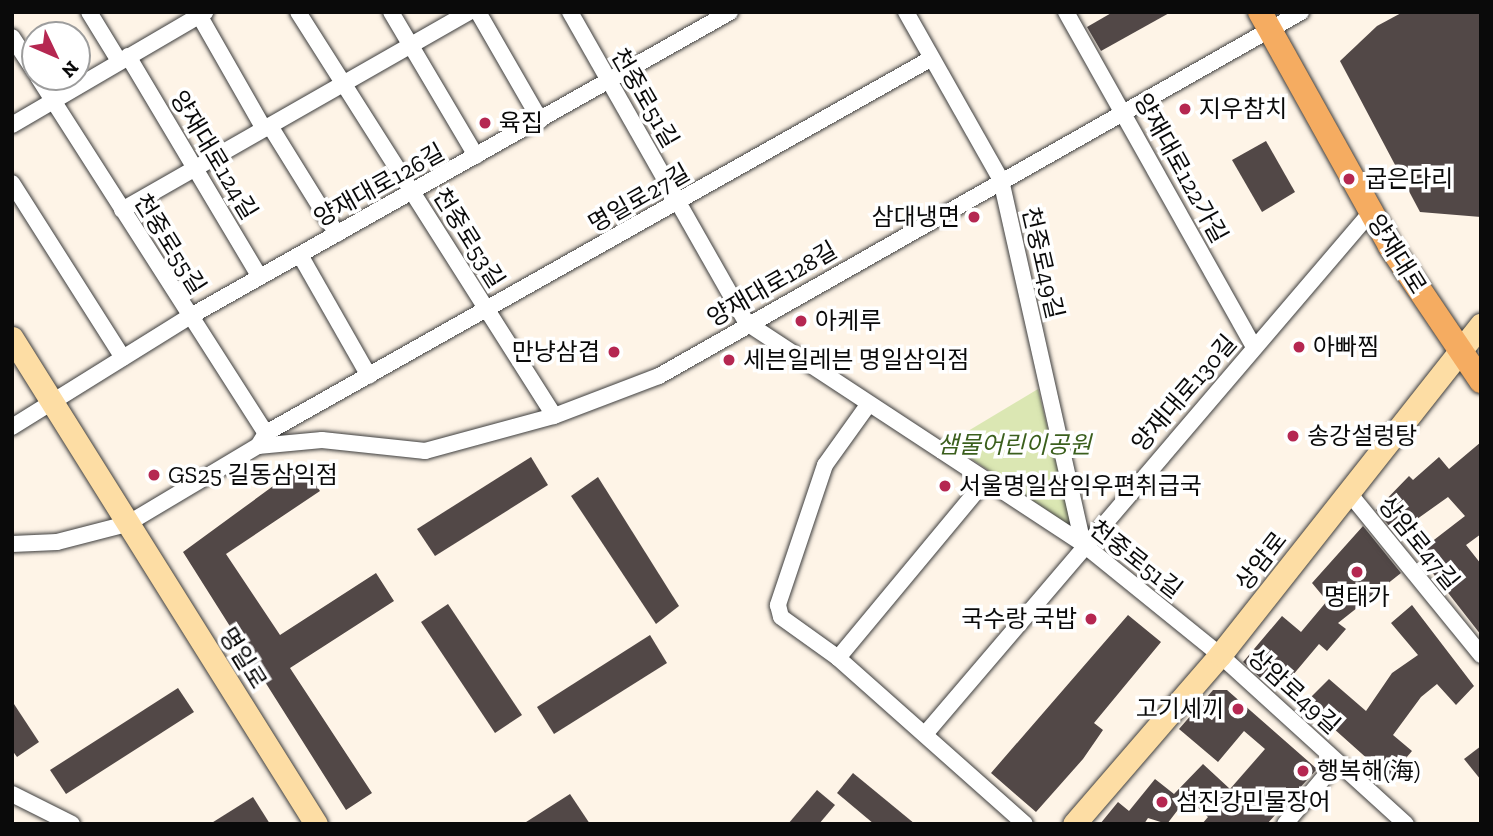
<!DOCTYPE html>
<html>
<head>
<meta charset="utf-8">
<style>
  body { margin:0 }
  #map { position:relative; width:1493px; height:836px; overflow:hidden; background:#fef4e7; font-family:"Zilla Slab","Noto Sans KR",serif }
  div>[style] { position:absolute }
  .green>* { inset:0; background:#dbe7b3 }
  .building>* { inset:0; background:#524847 }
  .roads { filter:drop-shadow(0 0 2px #3d3d3d) drop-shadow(0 0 2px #3d3d3d) }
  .street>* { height:16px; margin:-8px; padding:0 8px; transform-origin:8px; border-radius:8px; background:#fff }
  .secondary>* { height:23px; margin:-11.5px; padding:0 11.5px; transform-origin:11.5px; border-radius:11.5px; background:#fddda4 }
  .primary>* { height:24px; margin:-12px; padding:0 12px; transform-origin:12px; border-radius:12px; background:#f5ac61 }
  .dots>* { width:19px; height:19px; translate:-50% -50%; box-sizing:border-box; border:4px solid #fff; border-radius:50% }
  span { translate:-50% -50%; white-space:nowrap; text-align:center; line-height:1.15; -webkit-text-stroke:7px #fff; paint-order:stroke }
  .street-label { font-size:24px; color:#0a0a0a }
  .poi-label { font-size:24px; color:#0a0a0a }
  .left { translate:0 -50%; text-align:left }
  .right { translate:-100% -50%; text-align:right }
  .park-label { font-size:24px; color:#3b5f1d; font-style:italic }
  .frame { position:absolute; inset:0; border:14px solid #0a0a0a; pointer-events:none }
  .north { position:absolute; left:21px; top:21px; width:70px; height:70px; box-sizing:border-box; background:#fff; border:2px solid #9d9d9d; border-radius:50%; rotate:134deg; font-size:19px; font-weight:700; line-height:28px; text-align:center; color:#0a0a0a }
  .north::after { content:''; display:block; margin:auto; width:24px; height:32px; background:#b52751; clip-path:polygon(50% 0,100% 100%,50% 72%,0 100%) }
</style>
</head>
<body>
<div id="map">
  <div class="green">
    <i style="clip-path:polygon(1038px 389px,1072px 527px,948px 443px)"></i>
  </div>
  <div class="building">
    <i style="clip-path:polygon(1113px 12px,1171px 12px,1101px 51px,1087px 27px)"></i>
    <i style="clip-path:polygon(1403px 12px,1481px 12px,1481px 217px,1420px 212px,1340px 61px,1377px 26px)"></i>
    <i style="clip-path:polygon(1266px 141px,1295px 192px,1262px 212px,1232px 160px)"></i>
    <i style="clip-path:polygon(1481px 442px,1481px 534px,1466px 545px,1481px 564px,1481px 635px,1417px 553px,1465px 516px,1448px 497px,1396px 534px,1376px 510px,1409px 476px,1413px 480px,1439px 457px,1449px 469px)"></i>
    <i style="clip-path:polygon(531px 457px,548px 485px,435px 556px,417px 529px)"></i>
    <i style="clip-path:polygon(302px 465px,320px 491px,226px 554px,280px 635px,376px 573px,394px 601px,290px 668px,372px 793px,346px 810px,183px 552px)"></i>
    <i style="clip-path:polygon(598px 477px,679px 606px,656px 624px,571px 496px)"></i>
    <i style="clip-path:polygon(1363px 526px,1401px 573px,1338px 623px,1346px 629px,1327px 651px,1319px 644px,1287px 682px,1276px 673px,1267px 684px,1243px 662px,1282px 616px,1301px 632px,1327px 601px,1312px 583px)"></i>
    <i style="clip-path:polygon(448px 604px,522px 715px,495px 733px,421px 622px)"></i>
    <i style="clip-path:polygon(1412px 605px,1474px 686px,1456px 705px,1437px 684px,1421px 697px,1393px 735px,1412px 751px,1389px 778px,1305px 703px,1329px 679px,1366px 711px,1392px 673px,1418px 655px,1391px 623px)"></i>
    <i style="clip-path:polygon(1128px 615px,1161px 642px,1094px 723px,1103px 730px,1083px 759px,1036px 812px,991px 773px)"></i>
    <i style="clip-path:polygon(650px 635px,667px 663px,554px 734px,537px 707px)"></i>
    <i style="clip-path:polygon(178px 688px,194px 712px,66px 794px,50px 770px)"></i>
    <i style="clip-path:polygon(1213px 690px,1227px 690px,1317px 769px,1267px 824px,1202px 824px,1208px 817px,1187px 798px,1167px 824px,1148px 818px,1144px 824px,1100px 824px,1118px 802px,1129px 811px,1155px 779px,1174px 794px,1203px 764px,1230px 789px,1265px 749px,1244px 731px,1218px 762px,1179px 729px)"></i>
    <i style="clip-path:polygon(12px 701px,39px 742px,17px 757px,12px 750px)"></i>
    <i style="clip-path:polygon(1481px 746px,1481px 780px,1464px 759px)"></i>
    <i style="clip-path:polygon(853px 773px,915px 824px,874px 824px,837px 793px)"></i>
    <i style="clip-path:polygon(817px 790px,835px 805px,819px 824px,788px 824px)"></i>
    <i style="clip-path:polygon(570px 794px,590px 824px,523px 824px)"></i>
    <i style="clip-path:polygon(253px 797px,270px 824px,210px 824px)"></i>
  </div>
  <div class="roads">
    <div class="street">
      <i style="left:89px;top:12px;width:57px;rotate:58.5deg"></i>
      <i style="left:298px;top:12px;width:478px;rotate:57.6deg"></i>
      <i style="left:391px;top:12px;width:167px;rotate:59.4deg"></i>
      <i style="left:478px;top:12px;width:125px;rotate:60.1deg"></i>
      <i style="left:570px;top:12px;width:358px;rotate:60.4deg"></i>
      <i style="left:747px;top:323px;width:402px;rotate:33.3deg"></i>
      <i style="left:1083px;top:544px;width:176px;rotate:39deg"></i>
      <i style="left:1220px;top:655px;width:251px;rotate:42.3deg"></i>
      <i style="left:906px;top:12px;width:193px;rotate:60.5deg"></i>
      <i style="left:1001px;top:180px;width:373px;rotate:77.3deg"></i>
      <i style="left:1066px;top:12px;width:384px;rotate:60.7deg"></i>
      <i style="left:199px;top:15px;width:131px;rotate:60.3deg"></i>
      <i style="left:12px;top:37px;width:42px;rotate:56.7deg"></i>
      <i style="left:128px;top:56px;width:257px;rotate:59.2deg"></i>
      <i style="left:38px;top:77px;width:423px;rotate:57.4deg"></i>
      <i style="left:12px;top:125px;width:224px;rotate:-30.3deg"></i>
      <i style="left:270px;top:126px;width:127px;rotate:58.2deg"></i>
      <i style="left:12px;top:183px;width:207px;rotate:57.6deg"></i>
      <i style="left:122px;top:210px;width:400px;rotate:-29.7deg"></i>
      <i style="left:300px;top:255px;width:139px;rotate:60.3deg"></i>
      <i style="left:868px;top:405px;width:74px;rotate:125.6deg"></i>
      <i style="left:825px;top:465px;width:148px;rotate:108.6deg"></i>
      <i style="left:778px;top:605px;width:12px;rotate:76deg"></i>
      <i style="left:781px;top:617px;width:70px;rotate:35.7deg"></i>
      <i style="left:838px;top:658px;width:250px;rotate:41.6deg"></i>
      <i style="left:12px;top:427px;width:208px;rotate:-31.9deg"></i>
      <i style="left:189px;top:317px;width:621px;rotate:-29.41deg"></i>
      <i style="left:258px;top:446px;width:64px;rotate:-5.4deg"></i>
      <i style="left:322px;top:440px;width:104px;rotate:6.1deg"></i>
      <i style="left:425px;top:451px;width:134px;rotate:-15.2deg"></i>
      <i style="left:554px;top:416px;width:112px;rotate:-20.9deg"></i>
      <i style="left:659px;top:376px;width:738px;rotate:-29.55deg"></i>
      <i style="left:1349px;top:493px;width:209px;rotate:50.8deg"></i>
      <i style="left:12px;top:544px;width:45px;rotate:-2.5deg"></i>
      <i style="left:57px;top:542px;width:72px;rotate:-14.4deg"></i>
      <i style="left:127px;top:524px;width:152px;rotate:-30.8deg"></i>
      <i style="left:258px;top:446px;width:15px;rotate:-58deg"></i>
      <i style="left:266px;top:433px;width:764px;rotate:-29.38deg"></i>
      <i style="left:838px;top:658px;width:230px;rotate:-50.3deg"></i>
      <i style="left:926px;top:733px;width:685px;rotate:-49.5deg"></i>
      <i style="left:12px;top:794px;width:67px;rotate:26.6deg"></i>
      <i style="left:1285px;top:824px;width:81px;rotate:-50deg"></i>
    </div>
    <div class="secondary">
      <i style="left:12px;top:338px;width:573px;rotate:57.97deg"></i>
      <i style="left:1074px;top:824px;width:223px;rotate:-49.2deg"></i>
      <i style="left:1220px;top:655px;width:421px;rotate:-51.7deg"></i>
    </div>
    <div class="primary">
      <i style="left:1260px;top:12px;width:268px;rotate:60.9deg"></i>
      <i style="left:1390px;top:246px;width:163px;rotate:56deg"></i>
    </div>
  </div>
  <div class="dots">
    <i style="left:1185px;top:109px;background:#b52751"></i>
    <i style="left:485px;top:123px;background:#b52751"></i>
    <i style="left:1349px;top:179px;background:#b52751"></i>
    <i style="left:974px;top:217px;background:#b52751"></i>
    <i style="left:801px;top:321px;background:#b52751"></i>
    <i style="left:1299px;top:347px;background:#b52751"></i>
    <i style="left:614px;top:352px;background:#b52751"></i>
    <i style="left:729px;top:360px;background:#b52751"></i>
    <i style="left:1293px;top:436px;background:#b52751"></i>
    <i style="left:154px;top:475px;background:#b52751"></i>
    <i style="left:945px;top:486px;background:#b52751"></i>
    <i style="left:1357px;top:572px;background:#b52751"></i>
    <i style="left:1091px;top:619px;background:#b52751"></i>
    <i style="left:1238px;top:709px;background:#b52751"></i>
    <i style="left:1303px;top:771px;background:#b52751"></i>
    <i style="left:1162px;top:802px;background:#b52751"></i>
  </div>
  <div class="street-label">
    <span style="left:645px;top:98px;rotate:60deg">천중로51길</span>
    <span style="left:214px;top:155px;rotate:59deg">양재대로124길</span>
    <span style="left:1181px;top:168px;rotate:61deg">양재대로122가길</span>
    <span style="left:379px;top:185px;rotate:-29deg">양재대로126길</span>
    <span style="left:639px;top:198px;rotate:-30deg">명일로27길</span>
    <span style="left:469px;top:238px;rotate:58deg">천중로53길</span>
    <span style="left:170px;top:244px;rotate:58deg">천중로55길</span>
    <span style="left:1397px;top:254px;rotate:58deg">양재대로</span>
    <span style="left:1043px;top:263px;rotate:77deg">천중로49길</span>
    <span style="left:772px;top:284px;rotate:-30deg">양재대로128길</span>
    <span style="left:1184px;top:393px;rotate:-49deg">양재대로130길</span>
    <span style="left:1419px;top:543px;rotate:51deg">상암로47길</span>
    <span style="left:1136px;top:559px;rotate:38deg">천중로51길</span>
    <span style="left:1261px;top:561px;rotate:-52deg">상암로</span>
    <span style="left:243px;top:658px;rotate:58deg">명일로</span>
    <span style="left:1294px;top:691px;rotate:42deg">상암로49길</span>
  </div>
  <div class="poi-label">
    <span class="left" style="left:1199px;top:109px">지우참치</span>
    <span class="left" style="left:499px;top:123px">육집</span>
    <span class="left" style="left:1365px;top:179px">굽은다리</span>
    <span class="right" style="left:960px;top:217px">삼대냉면</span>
    <span class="left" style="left:815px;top:321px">아케루</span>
    <span class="left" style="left:1313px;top:347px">아빠찜</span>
    <span class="right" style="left:600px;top:352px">만냥삼겹</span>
    <span class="left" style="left:743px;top:360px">세븐일레븐 명일삼익점</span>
    <span class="left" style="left:1307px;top:436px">송강설렁탕</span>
    <span class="left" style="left:168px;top:475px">GS25 길동삼익점</span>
    <span class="left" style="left:959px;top:486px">서울명일삼익우편취급국</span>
    <span style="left:1357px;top:597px">명태가</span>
    <span class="right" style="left:1077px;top:619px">국수랑 국밥</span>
    <span class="right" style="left:1224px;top:709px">고기세끼</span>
    <span class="left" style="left:1317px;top:771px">행복해(海)</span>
    <span class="left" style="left:1176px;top:802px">섬진강민물장어</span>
  </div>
  <div class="park-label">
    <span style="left:1014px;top:445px">샘물어린이공원</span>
  </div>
  <div class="frame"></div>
  <div class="north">N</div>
</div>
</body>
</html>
